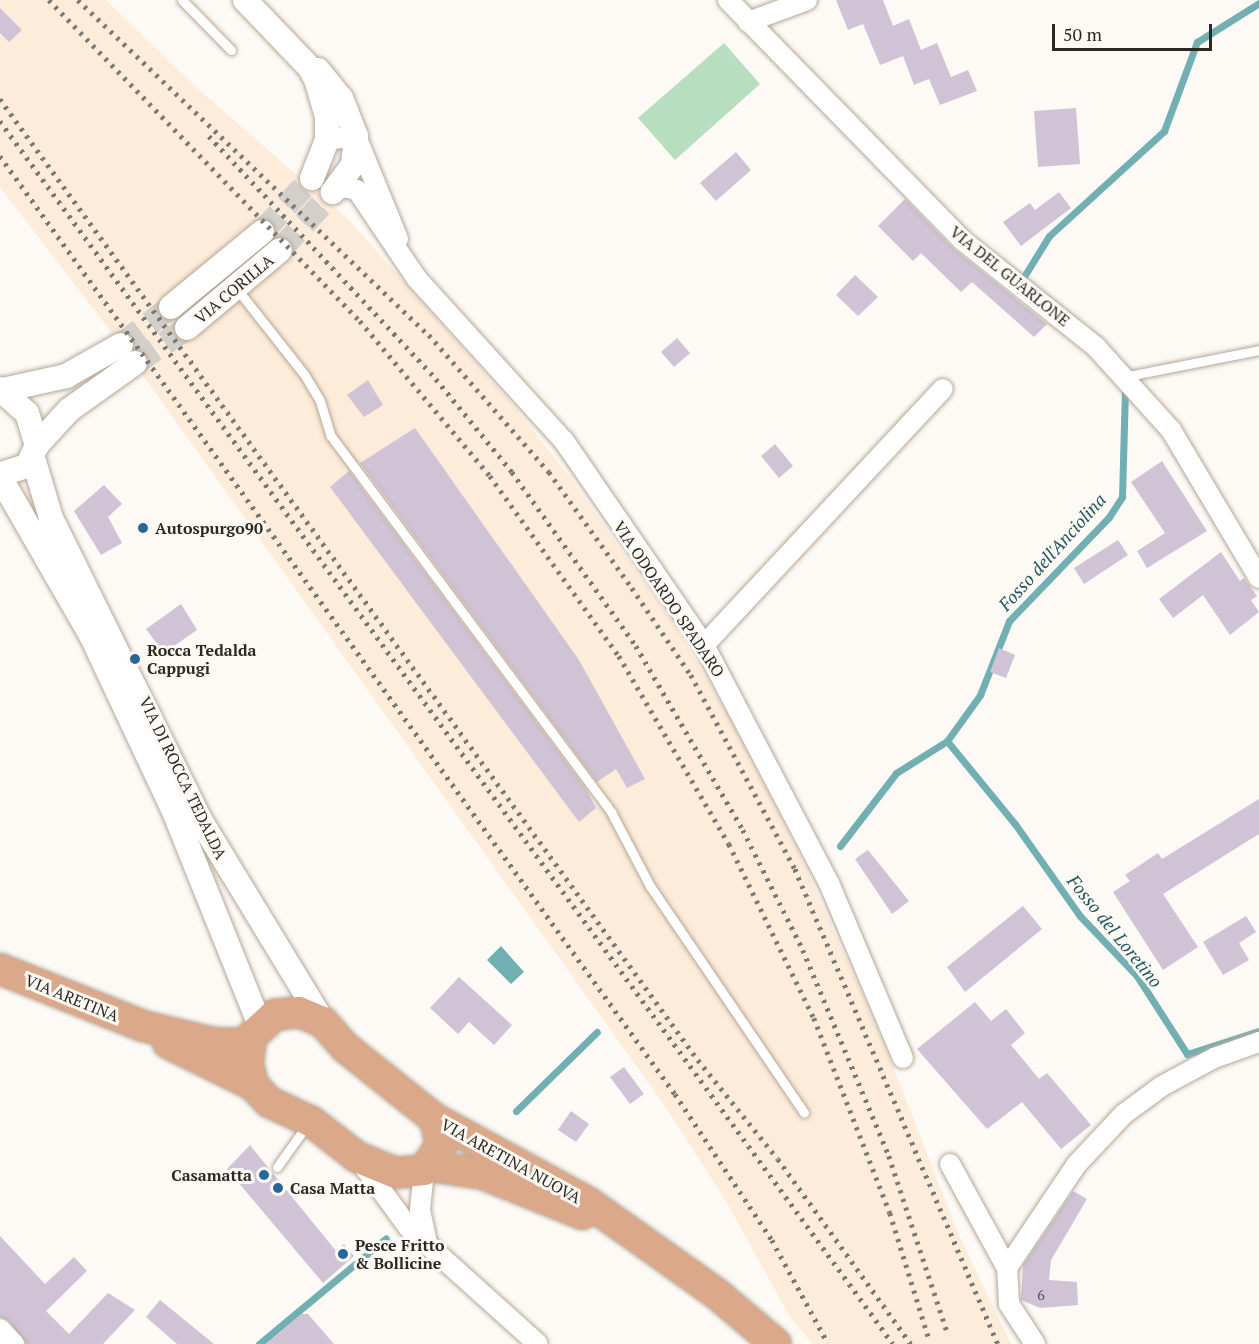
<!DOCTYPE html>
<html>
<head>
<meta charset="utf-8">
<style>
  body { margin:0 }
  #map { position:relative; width:1259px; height:1344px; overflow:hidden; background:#fdfaf6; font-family:"PT Serif",serif }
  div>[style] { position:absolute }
  .built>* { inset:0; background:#fdecda }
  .green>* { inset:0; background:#b7debe }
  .water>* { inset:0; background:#71afb3 }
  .stream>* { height:7px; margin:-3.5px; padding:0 3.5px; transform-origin:3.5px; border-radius:3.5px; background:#71afb3 }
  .building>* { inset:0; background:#d0c3d5 }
  .tertiary-tunnel>* { height:24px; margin-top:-12px; transform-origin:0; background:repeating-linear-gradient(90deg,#d3d0cb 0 24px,transparent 0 36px) }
  .roads { filter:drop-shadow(0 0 2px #b6a797) drop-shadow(0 0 2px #b6a797) }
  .service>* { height:9px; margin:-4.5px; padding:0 4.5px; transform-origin:4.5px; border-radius:4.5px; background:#fff }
  .minor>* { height:20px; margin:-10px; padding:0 10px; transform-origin:10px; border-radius:10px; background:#fff }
  .tertiary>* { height:24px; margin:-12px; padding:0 12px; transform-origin:12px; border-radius:12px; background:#fff }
  .primary>* { height:30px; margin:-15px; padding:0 15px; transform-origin:15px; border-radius:15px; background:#dba889 }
  .rail>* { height:4.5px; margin-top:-2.25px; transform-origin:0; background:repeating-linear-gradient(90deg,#7b7771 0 3px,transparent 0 9px) }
  .dots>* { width:16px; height:16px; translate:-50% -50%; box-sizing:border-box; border:3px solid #fdfaf6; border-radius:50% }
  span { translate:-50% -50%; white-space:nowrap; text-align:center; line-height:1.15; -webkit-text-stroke:6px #fdfaf6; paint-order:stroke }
  .number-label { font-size:14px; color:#564f4e }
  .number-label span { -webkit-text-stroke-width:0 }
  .street-label { font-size:16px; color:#2d2821 }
  .poi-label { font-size:16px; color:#2d2821; font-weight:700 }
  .left { translate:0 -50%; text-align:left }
  .right { translate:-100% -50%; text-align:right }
  .water-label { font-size:18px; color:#23585b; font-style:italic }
  .scale { position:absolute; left:1052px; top:24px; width:160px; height:27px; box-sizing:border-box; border:3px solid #2d2821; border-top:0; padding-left:8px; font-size:18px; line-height:21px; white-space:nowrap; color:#2d2821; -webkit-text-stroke:4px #fdfaf6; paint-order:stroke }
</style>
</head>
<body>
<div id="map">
  <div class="built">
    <i style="clip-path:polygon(0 0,106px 0,198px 89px,350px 221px,508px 399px,569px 476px,676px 627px,731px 720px,798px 851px,883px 1041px,958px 1233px,1011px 1344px,813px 1344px,790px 1317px,727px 1203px,665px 1106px,121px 345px,0 187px)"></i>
  </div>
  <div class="green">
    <i style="clip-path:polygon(724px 43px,760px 84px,675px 160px,638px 118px)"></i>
  </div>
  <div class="water">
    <i style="clip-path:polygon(501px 946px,524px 972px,511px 984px,487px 960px)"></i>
  </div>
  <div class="stream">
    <i style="left:1020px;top:283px;width:55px;rotate:-58.3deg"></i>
    <i style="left:1049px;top:236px;width:156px;rotate:-42.4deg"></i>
    <i style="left:1164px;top:131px;width:95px;rotate:-69.7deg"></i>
    <i style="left:1197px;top:42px;width:73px;rotate:-32.2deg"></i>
    <i style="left:947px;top:741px;width:107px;rotate:50.7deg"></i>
    <i style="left:1015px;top:824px;width:113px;rotate:54.8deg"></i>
    <i style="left:1080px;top:916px;width:83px;rotate:46.5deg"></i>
    <i style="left:1137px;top:976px;width:93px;rotate:57.3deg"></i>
    <i style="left:1187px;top:1054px;width:76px;rotate:-17.7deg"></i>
    <i style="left:840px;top:846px;width:92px;rotate:-52.5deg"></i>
    <i style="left:896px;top:773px;width:60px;rotate:-32.1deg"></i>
    <i style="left:947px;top:741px;width:57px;rotate:-54.3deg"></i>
    <i style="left:980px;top:695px;width:79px;rotate:-68.6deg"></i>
    <i style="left:1009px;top:621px;width:144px;rotate:-46.1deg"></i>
    <i style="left:1109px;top:517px;width:24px;rotate:-57deg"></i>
    <i style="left:1122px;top:497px;width:106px;rotate:-88.4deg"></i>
    <i style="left:516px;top:1111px;width:113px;rotate:-44.3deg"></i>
    <i style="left:259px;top:1344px;width:165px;rotate:-39.8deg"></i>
  </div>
  <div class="building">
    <i style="clip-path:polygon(836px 0,883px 0,893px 26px,909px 19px,921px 50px,937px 43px,951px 77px,968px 70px,977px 91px,940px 105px,929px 79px,914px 85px,903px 56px,880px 65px,863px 24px,848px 30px)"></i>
    <i style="clip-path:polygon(0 8px,22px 30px,9px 42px,0 33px)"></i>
    <i style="clip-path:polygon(1076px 108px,1080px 164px,1038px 167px,1034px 111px)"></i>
    <i style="clip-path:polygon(736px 152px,751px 170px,716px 201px,700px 183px)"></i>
    <i style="clip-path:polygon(1059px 192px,1071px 208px,1021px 246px,1003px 222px,1030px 203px,1035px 210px)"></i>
    <i style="clip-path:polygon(905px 199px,954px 249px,1047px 324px,1034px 337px,972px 282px,961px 292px,921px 253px,913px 261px,878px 226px)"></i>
    <i style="clip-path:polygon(855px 275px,878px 297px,858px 316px,836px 295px)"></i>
    <i style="clip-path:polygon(677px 338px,690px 353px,674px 367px,661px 352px)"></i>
    <i style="clip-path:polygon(368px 380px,383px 405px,364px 417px,347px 395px)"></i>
    <i style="clip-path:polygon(415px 428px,579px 660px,645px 779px,627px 788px,616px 769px,597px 782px,360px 463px)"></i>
    <i style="clip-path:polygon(775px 444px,793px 466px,779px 478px,761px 456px)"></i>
    <i style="clip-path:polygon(1162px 461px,1207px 531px,1147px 568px,1137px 551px,1165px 533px,1131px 482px)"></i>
    <i style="clip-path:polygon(349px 471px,586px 789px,596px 808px,579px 822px,330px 487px)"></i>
    <i style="clip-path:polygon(104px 485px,122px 504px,108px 517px,122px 543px,101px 555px,74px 511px)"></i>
    <i style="clip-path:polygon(1118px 540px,1128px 555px,1084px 584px,1074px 568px)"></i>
    <i style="clip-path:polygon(1221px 552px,1240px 581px,1244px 578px,1257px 596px,1251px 600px,1259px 612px,1230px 635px,1203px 595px,1173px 618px,1159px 599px)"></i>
    <i style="clip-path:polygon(181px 604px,197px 630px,164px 653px,146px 629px)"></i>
    <i style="clip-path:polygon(999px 648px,1015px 655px,1006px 678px,990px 672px)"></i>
    <i style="clip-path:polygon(1259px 799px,1259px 834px,1163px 894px,1198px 947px,1163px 970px,1113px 892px,1130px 881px,1125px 875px,1158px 853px,1162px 859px)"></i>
    <i style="clip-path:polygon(868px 850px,909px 901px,892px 914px,855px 859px)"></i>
    <i style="clip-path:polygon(1023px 906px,1042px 929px,965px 992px,947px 967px)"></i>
    <i style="clip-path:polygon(1246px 916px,1256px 932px,1239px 943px,1249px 960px,1223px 975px,1203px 942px)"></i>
    <i style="clip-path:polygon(459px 977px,512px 1025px,494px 1045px,469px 1022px,458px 1034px,430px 1008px)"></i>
    <i style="clip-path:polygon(975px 1002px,991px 1021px,1006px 1009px,1025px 1033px,1011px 1045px,1039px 1079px,1047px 1073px,1091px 1125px,1061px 1149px,1022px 1102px,987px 1129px,917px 1049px)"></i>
    <i style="clip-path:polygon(624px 1067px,644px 1094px,630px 1104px,610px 1077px)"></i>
    <i style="clip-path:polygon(571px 1111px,589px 1124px,576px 1142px,558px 1130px)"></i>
    <i style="clip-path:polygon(250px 1145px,336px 1251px,344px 1244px,354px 1256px,323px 1283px,227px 1169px)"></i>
    <i style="clip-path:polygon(1073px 1191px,1087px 1199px,1051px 1260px,1049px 1280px,1077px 1282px,1078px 1305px,1040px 1308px,1021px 1300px,1023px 1265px)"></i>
    <i style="clip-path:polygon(0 1236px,45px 1284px,74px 1257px,87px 1271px,46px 1311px,69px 1334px,108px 1293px,135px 1310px,103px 1344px,26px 1344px,9px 1321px,0 1317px)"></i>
    <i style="clip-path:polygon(160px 1300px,214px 1344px,177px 1344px,146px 1317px)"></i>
    <i style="clip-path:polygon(301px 1314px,308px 1314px,334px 1344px,266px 1344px)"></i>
  </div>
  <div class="tertiary-tunnel">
    <i style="left:262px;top:232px;width:74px;rotate:-47.2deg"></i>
    <i style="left:280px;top:250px;width:79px;rotate:-47.6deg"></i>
    <i style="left:121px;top:345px;width:63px;rotate:-37.2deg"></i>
    <i style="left:135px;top:363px;width:63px;rotate:-33.9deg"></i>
  </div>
  <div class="roads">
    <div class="service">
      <i style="left:182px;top:0;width:70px;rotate:45.6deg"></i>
      <i style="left:237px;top:289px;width:108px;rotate:51.8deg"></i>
      <i style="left:304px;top:374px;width:31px;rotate:59deg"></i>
      <i style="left:320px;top:401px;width:37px;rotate:73deg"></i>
      <i style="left:331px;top:436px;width:469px;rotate:53.3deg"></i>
      <i style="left:611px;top:812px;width:84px;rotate:62.2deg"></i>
      <i style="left:650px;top:886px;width:274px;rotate:55.8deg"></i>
      <i style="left:1123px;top:377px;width:139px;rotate:-11.2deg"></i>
      <i style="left:277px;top:1167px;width:52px;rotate:-54.5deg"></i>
    </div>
    <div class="minor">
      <i style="left:728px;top:0;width:335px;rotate:45.7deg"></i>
      <i style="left:962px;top:240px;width:171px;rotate:38.6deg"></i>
      <i style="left:1096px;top:347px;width:112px;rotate:47.9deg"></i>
      <i style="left:1171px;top:430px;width:172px;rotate:59.3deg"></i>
      <i style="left:748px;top:22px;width:63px;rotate:-20.4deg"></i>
      <i style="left:327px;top:140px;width:29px;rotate:-8deg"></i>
      <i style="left:356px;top:136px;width:111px;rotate:67.8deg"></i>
      <i style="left:333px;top:192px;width:12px;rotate:-24deg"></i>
      <i style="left:344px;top:187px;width:13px;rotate:13deg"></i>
      <i style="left:357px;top:190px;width:107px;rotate:56deg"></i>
      <i style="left:417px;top:279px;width:219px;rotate:47.8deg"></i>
      <i style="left:564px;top:441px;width:247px;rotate:55.5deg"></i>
      <i style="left:704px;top:645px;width:269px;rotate:62.3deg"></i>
      <i style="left:829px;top:883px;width:190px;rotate:67.1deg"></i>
      <i style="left:704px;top:645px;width:350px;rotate:-47deg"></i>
      <i style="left:357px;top:1157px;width:88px;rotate:53.8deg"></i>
      <i style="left:409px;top:1228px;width:173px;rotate:42deg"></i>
      <i style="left:950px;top:1164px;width:119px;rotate:61.3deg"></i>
      <i style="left:424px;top:1170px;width:40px;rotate:95.7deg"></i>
      <i style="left:420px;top:1210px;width:34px;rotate:78deg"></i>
      <i style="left:0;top:1329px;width:21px;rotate:47deg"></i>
      <i style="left:1035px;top:1344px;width:48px;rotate:-123deg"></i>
      <i style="left:1009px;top:1304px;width:36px;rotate:-93deg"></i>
      <i style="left:1007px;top:1268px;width:125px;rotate:-56.1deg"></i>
      <i style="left:1077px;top:1164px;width:69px;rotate:-46.8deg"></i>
      <i style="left:1124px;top:1114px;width:47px;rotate:-36.4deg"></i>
      <i style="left:1162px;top:1086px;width:59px;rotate:-28.3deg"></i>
      <i style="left:1214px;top:1058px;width:48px;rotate:-19.6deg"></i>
    </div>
    <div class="tertiary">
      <i style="left:245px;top:0;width:94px;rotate:46.3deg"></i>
      <i style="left:310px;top:68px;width:16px;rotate:63deg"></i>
      <i style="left:317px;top:82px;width:35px;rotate:74deg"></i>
      <i style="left:327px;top:116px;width:24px;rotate:90deg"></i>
      <i style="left:327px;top:140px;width:41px;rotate:111.5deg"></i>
      <i style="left:318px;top:70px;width:36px;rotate:51deg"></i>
      <i style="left:341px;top:98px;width:41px;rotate:68.5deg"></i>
      <i style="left:356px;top:136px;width:29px;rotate:96deg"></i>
      <i style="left:353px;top:165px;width:34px;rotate:127deg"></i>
      <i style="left:171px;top:307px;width:118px;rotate:-39.5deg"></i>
      <i style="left:187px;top:328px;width:121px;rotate:-40deg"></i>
      <i style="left:0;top:389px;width:36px;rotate:42deg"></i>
      <i style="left:27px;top:413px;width:34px;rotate:73deg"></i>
      <i style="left:37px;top:445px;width:23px;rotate:115deg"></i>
      <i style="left:27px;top:466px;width:28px;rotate:163deg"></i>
      <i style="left:3px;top:390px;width:65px;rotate:-12.5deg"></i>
      <i style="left:66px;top:376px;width:63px;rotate:-29.4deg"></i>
      <i style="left:37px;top:445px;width:47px;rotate:-47.6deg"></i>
      <i style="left:69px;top:410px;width:81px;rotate:-35.5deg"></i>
      <i style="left:33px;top:458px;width:63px;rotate:73.3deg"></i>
      <i style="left:51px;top:518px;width:335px;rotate:63.7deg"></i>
      <i style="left:199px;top:818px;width:239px;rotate:58.7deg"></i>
      <i style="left:0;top:477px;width:182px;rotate:60.1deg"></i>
      <i style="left:91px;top:635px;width:192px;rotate:64.8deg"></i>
      <i style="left:173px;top:809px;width:233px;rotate:68.1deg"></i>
    </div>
    <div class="primary">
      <i style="left:0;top:969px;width:154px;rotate:21.7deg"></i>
      <i style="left:143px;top:1026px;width:73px;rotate:13.5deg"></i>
      <i style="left:214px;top:1043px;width:35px;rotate:2deg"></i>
      <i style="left:299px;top:1012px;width:26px;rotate:23deg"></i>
      <i style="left:323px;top:1022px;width:35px;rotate:49deg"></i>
      <i style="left:346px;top:1048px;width:114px;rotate:38.6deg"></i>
      <i style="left:435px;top:1119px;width:27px;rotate:77deg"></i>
      <i style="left:441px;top:1145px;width:30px;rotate:124deg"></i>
      <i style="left:424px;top:1170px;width:28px;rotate:174deg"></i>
      <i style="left:396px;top:1173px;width:42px;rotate:-157.7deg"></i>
      <i style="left:357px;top:1157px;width:57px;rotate:-142.1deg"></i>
      <i style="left:312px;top:1122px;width:47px;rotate:-155.1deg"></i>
      <i style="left:269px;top:1102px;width:23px;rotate:-133deg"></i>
      <i style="left:253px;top:1085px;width:23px;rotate:-103deg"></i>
      <i style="left:248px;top:1063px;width:26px;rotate:-83deg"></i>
      <i style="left:251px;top:1037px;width:33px;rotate:-43deg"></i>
      <i style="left:275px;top:1015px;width:24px;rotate:-7deg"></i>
      <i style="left:168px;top:1043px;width:95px;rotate:26.3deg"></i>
      <i style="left:435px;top:1119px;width:175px;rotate:28.6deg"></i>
      <i style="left:589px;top:1203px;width:157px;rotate:35.4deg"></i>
      <i style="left:717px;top:1294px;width:77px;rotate:40.3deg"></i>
      <i style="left:429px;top:1166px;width:55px;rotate:8.4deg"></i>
      <i style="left:483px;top:1174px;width:107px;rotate:22deg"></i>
    </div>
  </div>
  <div class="rail">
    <i style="left:49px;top:0;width:447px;rotate:45.9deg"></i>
    <i style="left:360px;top:321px;width:202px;rotate:50deg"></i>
    <i style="left:490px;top:476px;width:221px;rotate:54.4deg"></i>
    <i style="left:619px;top:656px;width:218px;rotate:59.7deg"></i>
    <i style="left:729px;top:844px;width:194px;rotate:64deg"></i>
    <i style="left:814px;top:1018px;width:209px;rotate:68.7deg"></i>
    <i style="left:890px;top:1213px;width:129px;rotate:72.8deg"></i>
    <i style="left:78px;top:0;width:485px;rotate:43.7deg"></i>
    <i style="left:429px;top:335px;width:182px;rotate:48.8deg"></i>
    <i style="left:549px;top:472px;width:143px;rotate:54.4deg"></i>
    <i style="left:632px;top:588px;width:105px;rotate:55.9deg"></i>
    <i style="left:691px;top:675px;width:220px;rotate:61.8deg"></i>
    <i style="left:795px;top:869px;width:517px;rotate:66.86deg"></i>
    <i style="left:0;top:99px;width:1188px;rotate:54.01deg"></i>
    <i style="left:698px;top:1060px;width:127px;rotate:51.1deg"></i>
    <i style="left:778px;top:1159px;width:228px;rotate:54.3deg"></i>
    <i style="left:0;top:121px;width:1514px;rotate:53.86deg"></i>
    <i style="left:209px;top:136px;width:333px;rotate:46.9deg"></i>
    <i style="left:436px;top:379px;width:120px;rotate:50.7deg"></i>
    <i style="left:512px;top:472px;width:214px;rotate:54.5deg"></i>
    <i style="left:636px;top:646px;width:213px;rotate:59.8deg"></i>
    <i style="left:743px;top:830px;width:134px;rotate:63.4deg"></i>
    <i style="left:803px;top:950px;width:223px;rotate:67.3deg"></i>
    <i style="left:889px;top:1156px;width:184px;rotate:71.7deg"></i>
    <i style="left:0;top:156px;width:1156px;rotate:54.26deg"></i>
    <i style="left:675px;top:1094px;width:175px;rotate:56.4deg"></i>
    <i style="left:772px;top:1240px;width:117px;rotate:61.5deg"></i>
  </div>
  <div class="dots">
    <i style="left:143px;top:528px;background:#28659c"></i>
    <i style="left:135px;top:659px;background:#28659c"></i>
    <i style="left:264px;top:1175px;background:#28659c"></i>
    <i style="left:278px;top:1188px;background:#28659c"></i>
    <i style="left:343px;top:1254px;background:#28659c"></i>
  </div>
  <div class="number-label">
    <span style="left:1041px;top:1295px">6</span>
  </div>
  <div class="street-label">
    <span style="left:1010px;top:276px;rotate:39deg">VIA DEL GUARLONE</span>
    <span style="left:234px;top:289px;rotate:-40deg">VIA CORILLA</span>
    <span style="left:669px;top:599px;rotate:56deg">VIA ODOARDO SPADARO</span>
    <span style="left:183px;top:778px;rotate:64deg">VIA DI ROCCA TEDALDA</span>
    <span style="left:72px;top:998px;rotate:22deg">VIA ARETINA</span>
    <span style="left:511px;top:1161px;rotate:29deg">VIA ARETINA NUOVA</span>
  </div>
  <div class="poi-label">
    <span class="left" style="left:155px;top:528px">Autospurgo90</span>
    <span class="left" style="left:147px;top:659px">Rocca Tedalda<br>Cappugi</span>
    <span class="right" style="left:252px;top:1175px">Casamatta</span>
    <span class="left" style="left:290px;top:1188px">Casa Matta</span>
    <span class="left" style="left:355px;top:1254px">Pesce Fritto<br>&amp; Bollicine</span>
  </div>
  <div class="water-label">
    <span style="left:1052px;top:552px;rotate:-48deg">Fosso dell'Anciolina</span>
    <span style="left:1115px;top:931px;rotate:51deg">Fosso del Loretino</span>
  </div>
  <div class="scale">50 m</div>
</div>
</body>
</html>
